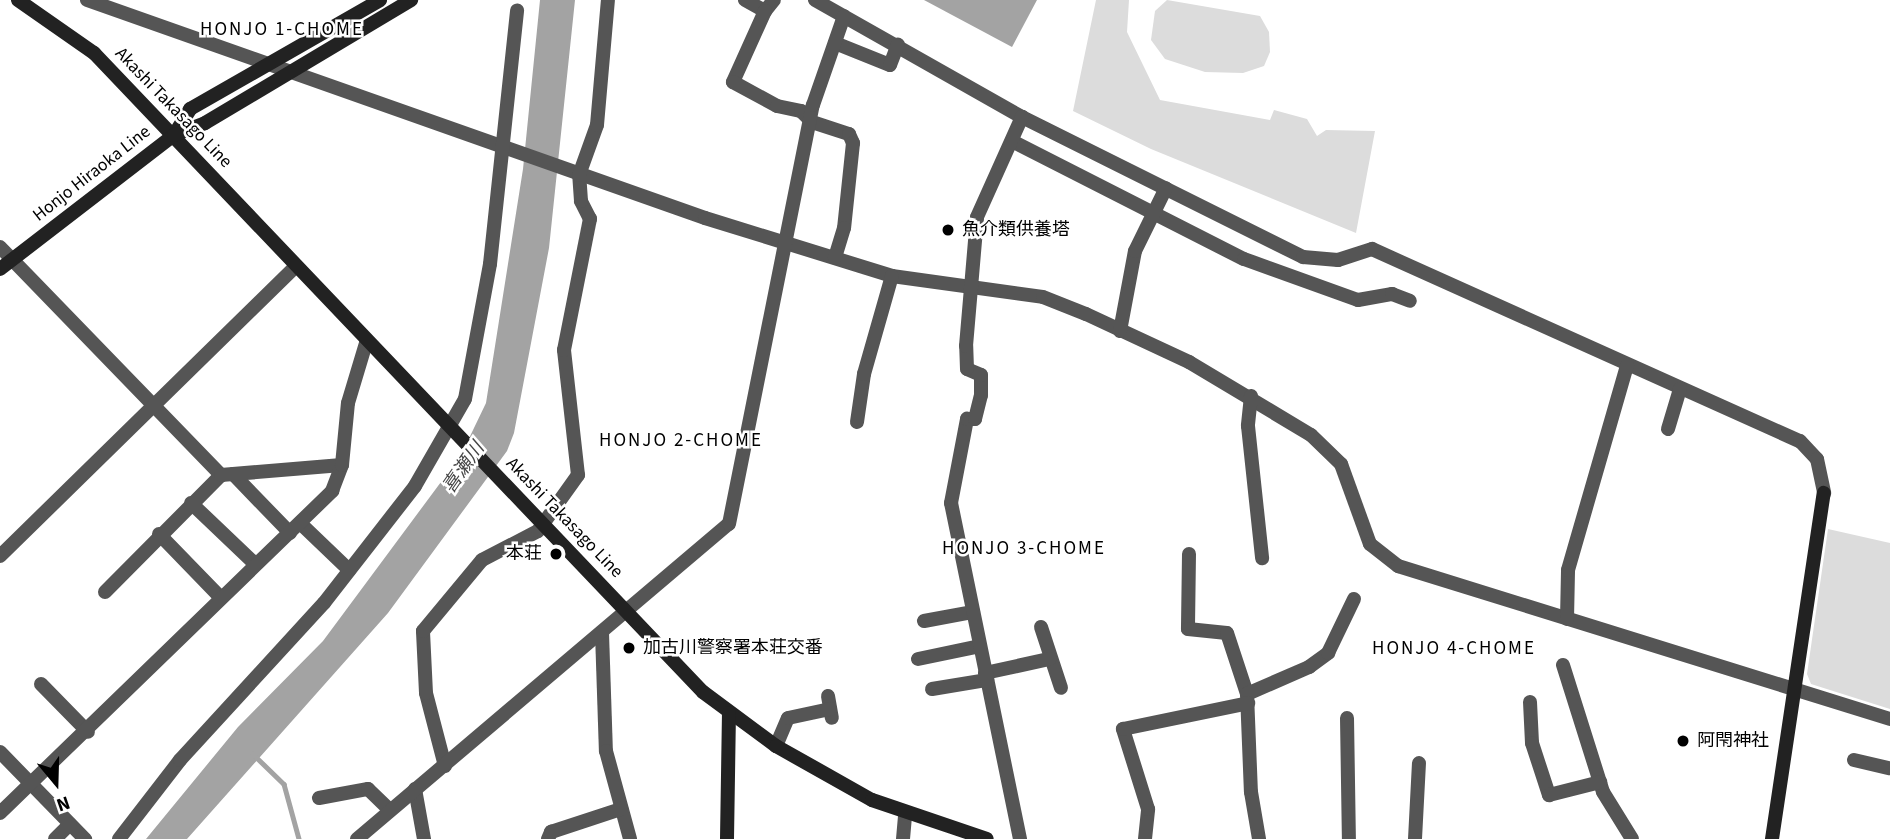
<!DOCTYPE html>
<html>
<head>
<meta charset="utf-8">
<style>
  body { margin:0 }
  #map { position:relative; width:1890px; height:839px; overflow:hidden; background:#fff; font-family:"Source Sans 3","Noto Sans JP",sans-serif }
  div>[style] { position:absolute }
  .green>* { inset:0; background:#dcdcdc }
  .water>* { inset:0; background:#a3a3a3 }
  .stream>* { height:4.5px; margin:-2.25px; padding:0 2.25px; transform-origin:2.25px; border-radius:2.25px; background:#a3a3a3 }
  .street>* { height:14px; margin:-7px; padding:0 7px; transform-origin:7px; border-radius:7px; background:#555 }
  .secondary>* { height:14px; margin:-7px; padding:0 7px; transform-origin:7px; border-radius:7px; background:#222 }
  .dots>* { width:19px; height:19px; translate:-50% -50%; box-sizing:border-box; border:4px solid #fff; border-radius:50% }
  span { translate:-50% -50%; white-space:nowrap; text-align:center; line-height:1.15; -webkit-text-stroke:5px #fff; paint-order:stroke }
  .street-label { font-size:18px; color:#000 }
  .poi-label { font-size:18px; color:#000 }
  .left { translate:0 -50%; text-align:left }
  .right { translate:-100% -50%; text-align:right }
  .neighbourhood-label { font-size:19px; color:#000; letter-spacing:2px }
  .water-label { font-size:19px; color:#444; font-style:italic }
  .north { position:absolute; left:21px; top:748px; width:70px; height:70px; -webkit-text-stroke:5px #fff; paint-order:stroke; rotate:161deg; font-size:19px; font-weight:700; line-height:28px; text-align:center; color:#000 }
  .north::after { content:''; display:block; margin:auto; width:24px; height:32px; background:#000; clip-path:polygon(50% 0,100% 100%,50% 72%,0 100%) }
</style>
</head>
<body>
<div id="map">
  <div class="green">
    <i style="clip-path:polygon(1096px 0,1129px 0,1127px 32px,1160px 100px,1270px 120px,1274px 110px,1307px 119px,1317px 136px,1326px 130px,1375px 131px,1356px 233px,1151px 149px,1073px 111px)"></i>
    <i style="clip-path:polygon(1167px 0,1260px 16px,1269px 32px,1270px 52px,1264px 66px,1243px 73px,1205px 72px,1165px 59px,1151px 40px,1155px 11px)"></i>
    <i style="clip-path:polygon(1828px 529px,1890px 543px,1890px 709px,1811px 684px,1807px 674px)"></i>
  </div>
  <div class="water">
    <i style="clip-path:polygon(540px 0,575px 0,549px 248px,514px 433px,507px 451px,388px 613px,187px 839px,146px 839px,238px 727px,323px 641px,461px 455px,486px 403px,523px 169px)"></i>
    <i style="clip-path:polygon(924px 0,1037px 0,1012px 47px)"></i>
  </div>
  <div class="stream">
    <i style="left:253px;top:754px;width:43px;rotate:44.1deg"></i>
    <i style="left:284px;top:784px;width:57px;rotate:74.7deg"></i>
  </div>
  <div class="street">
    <i style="left:87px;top:0;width:655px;rotate:19.43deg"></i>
    <i style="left:705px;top:218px;width:196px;rotate:17.2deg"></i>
    <i style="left:892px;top:276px;width:152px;rotate:7.9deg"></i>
    <i style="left:1043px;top:297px;width:46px;rotate:21.6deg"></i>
    <i style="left:1086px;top:314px;width:114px;rotate:25deg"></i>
    <i style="left:1189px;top:362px;width:142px;rotate:30.9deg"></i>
    <i style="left:1311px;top:435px;width:42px;rotate:44deg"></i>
    <i style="left:1341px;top:464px;width:85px;rotate:70.1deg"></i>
    <i style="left:1370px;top:544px;width:36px;rotate:38deg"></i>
    <i style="left:1398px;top:566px;width:515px;rotate:17.27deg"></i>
    <i style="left:745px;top:0;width:23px;rotate:29deg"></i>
    <i style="left:765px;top:11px;width:14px;rotate:-51deg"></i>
    <i style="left:815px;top:0;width:238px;rotate:29.5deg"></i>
    <i style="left:1022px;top:117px;width:314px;rotate:26.5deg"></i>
    <i style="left:1303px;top:257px;width:35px;rotate:5deg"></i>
    <i style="left:1338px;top:260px;width:36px;rotate:-18deg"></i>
    <i style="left:1372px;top:249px;width:469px;rotate:24.2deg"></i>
    <i style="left:1800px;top:441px;width:25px;rotate:47deg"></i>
    <i style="left:1817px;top:459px;width:35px;rotate:78deg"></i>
    <i style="left:765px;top:11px;width:78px;rotate:114.3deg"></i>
    <i style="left:733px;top:82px;width:50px;rotate:28.6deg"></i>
    <i style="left:777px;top:106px;width:25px;rotate:12deg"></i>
    <i style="left:801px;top:111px;width:16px;rotate:45deg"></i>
    <i style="left:812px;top:122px;width:39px;rotate:18deg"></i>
    <i style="left:849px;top:134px;width:10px;rotate:66deg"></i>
    <i style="left:853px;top:143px;width:85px;rotate:96deg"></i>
    <i style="left:844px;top:228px;width:31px;rotate:107deg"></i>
    <i style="left:835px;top:43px;width:59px;rotate:21.8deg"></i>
    <i style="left:890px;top:65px;width:22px;rotate:-69deg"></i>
    <i style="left:1012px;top:141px;width:260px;rotate:27deg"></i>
    <i style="left:1244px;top:259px;width:121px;rotate:19.8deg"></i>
    <i style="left:1358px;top:300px;width:35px;rotate:-10deg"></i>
    <i style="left:1392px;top:294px;width:19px;rotate:21deg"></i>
    <i style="left:0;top:247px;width:318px;rotate:45.9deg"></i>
    <i style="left:1120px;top:331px;width:81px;rotate:-79.4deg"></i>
    <i style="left:1135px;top:251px;width:70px;rotate:-63.8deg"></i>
    <i style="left:1251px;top:396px;width:30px;rotate:96deg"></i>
    <i style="left:1248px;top:426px;width:133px;rotate:83.9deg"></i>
    <i style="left:857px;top:422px;width:49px;rotate:-81.7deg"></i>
    <i style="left:864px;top:374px;width:102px;rotate:-74.1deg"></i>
    <i style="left:1668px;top:429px;width:42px;rotate:-73.3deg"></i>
    <i style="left:233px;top:474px;width:82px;rotate:46deg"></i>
    <i style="left:191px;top:503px;width:88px;rotate:43.6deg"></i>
    <i style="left:300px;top:523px;width:68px;rotate:43.8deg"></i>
    <i style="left:159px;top:534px;width:89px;rotate:45.9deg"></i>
    <i style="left:1189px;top:554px;width:75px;rotate:90.8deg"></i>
    <i style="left:1188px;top:629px;width:39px;rotate:6deg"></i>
    <i style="left:1227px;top:633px;width:64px;rotate:71.8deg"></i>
    <i style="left:1247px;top:694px;width:98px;rotate:87.7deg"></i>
    <i style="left:1251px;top:792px;width:48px;rotate:80.3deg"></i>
    <i style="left:0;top:556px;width:413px;rotate:-44.4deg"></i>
    <i style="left:105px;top:592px;width:165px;rotate:-45.2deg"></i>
    <i style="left:221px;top:475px;width:121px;rotate:-4.7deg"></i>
    <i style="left:1567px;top:619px;width:49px;rotate:-88.8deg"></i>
    <i style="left:1568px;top:570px;width:213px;rotate:-73.9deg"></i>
    <i style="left:924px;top:621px;width:50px;rotate:-10.4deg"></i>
    <i style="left:1041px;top:627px;width:64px;rotate:71.8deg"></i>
    <i style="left:602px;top:633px;width:118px;rotate:88.1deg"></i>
    <i style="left:606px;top:751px;width:91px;rotate:74.7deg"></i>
    <i style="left:918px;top:659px;width:63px;rotate:-11.8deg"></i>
    <i style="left:1563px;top:665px;width:133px;rotate:72.5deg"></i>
    <i style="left:1603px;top:792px;width:55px;rotate:58.3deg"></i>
    <i style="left:985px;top:673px;width:66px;rotate:-12.3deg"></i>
    <i style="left:41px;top:684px;width:67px;rotate:45.6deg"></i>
    <i style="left:932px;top:689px;width:56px;rotate:-9.3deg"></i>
    <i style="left:1247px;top:694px;width:68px;rotate:-23.5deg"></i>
    <i style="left:1309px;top:667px;width:24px;rotate:-36deg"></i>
    <i style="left:1328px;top:653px;width:60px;rotate:-64.3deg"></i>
    <i style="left:828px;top:696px;width:22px;rotate:80deg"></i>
    <i style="left:1530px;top:702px;width:41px;rotate:87.2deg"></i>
    <i style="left:1532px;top:743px;width:55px;rotate:71.9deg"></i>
    <i style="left:1549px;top:795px;width:53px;rotate:-14.3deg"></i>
    <i style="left:1347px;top:718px;width:121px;rotate:89.1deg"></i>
    <i style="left:776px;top:746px;width:30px;rotate:-67deg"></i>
    <i style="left:788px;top:718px;width:43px;rotate:-12.1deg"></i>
    <i style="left:0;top:752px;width:122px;rotate:45.7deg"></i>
    <i style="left:1854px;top:760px;width:37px;rotate:13deg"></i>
    <i style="left:445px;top:766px;width:75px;rotate:-104.6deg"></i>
    <i style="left:426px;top:693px;width:62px;rotate:-92.8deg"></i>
    <i style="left:423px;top:631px;width:92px;rotate:-50.3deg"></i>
    <i style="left:482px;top:560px;width:63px;rotate:-27.4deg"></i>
    <i style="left:538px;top:531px;width:69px;rotate:-54.5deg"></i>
    <i style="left:578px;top:475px;width:126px;rotate:-96.4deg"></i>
    <i style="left:564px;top:350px;width:134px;rotate:-78.8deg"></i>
    <i style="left:590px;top:219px;width:20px;rotate:-117deg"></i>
    <i style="left:581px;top:201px;width:26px;rotate:-94deg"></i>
    <i style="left:579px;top:175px;width:53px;rotate:-70.2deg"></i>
    <i style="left:597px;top:125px;width:125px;rotate:-85deg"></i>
    <i style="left:415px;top:789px;width:51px;rotate:79.8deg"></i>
    <i style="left:319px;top:798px;width:50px;rotate:-10.4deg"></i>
    <i style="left:368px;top:789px;width:30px;rotate:44deg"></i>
    <i style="left:0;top:813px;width:463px;rotate:-44.1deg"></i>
    <i style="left:332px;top:491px;width:28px;rotate:-69deg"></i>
    <i style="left:342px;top:465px;width:62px;rotate:-84.5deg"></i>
    <i style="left:348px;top:403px;width:63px;rotate:-73.3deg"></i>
    <i style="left:55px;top:839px;width:21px;rotate:-45deg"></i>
    <i style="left:119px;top:839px;width:100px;rotate:-52.3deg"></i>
    <i style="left:180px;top:760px;width:213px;rotate:-47.5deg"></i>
    <i style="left:324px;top:603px;width:148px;rotate:-52.1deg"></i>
    <i style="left:415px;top:486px;width:100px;rotate:-60.1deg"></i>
    <i style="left:465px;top:399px;width:137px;rotate:-79.5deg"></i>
    <i style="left:490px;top:264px;width:255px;rotate:-83.9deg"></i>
    <i style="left:357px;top:839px;width:487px;rotate:-40.3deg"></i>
    <i style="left:729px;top:524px;width:427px;rotate:-78.7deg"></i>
    <i style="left:813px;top:105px;width:94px;rotate:-70.8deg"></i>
    <i style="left:548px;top:839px;width:8px;rotate:-67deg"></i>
    <i style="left:551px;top:832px;width:74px;rotate:-18.2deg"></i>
    <i style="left:903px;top:839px;width:25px;rotate:-85deg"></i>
    <i style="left:1020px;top:839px;width:343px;rotate:-101.6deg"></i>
    <i style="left:951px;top:503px;width:86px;rotate:-79.2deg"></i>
    <i style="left:967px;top:419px;width:8px"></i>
    <i style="left:975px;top:419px;width:25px;rotate:-76deg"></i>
    <i style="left:981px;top:395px;width:20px;rotate:-90deg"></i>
    <i style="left:981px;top:375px;width:15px;rotate:-157deg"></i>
    <i style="left:967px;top:369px;width:23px;rotate:-92deg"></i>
    <i style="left:966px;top:346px;width:129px;rotate:-85.1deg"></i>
    <i style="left:977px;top:217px;width:110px;rotate:-65.8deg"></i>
    <i style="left:1145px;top:839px;width:30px;rotate:-84deg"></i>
    <i style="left:1148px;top:809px;width:84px;rotate:-107.4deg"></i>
    <i style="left:1123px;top:729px;width:128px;rotate:-11.7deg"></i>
    <i style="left:1415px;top:839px;width:76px;rotate:-87deg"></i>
  </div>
  <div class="secondary">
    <i style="left:18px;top:0;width:93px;rotate:34.9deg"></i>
    <i style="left:94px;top:53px;width:883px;rotate:46.38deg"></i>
    <i style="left:703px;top:692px;width:91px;rotate:36.5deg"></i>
    <i style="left:776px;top:746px;width:110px;rotate:29.4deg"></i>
    <i style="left:872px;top:800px;width:121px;rotate:18.7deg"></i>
    <i style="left:174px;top:135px;width:31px;rotate:-58deg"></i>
    <i style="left:190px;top:109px;width:219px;rotate:-29.8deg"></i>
    <i style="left:0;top:269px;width:220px;rotate:-37.6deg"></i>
    <i style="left:174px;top:135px;width:33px;rotate:-21deg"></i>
    <i style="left:205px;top:123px;width:240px;rotate:-30.8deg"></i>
    <i style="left:727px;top:839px;width:126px;rotate:-89.1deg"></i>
    <i style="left:1772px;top:839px;width:350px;rotate:-81.5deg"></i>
  </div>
  <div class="dots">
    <i style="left:948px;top:230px;background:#000"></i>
    <i style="left:556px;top:554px;background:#000"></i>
    <i style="left:629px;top:648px;background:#000"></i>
    <i style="left:1683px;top:741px;background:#000"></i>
  </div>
  <div class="street-label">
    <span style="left:173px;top:108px;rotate:46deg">Akashi Takasago Line</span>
    <span style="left:92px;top:174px;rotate:-38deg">Honjo Hiraoka Line</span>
    <span style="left:564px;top:518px;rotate:46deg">Akashi Takasago Line</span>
  </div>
  <div class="poi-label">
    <span class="left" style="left:962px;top:230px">魚介類供養塔</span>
    <span class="right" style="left:542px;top:554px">本荘</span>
    <span class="left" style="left:643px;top:648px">加古川警察署本荘交番</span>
    <span class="left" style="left:1697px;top:741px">阿閇神社</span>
  </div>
  <div class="neighbourhood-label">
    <span style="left:282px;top:30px">HONJO 1-CHOME</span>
    <span style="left:681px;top:441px">HONJO 2-CHOME</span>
    <span style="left:1024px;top:549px">HONJO 3-CHOME</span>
    <span style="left:1454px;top:649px">HONJO 4-CHOME</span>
  </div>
  <div class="water-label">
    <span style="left:464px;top:468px;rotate:-55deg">喜瀬川</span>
  </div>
  <div class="north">N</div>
</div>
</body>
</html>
